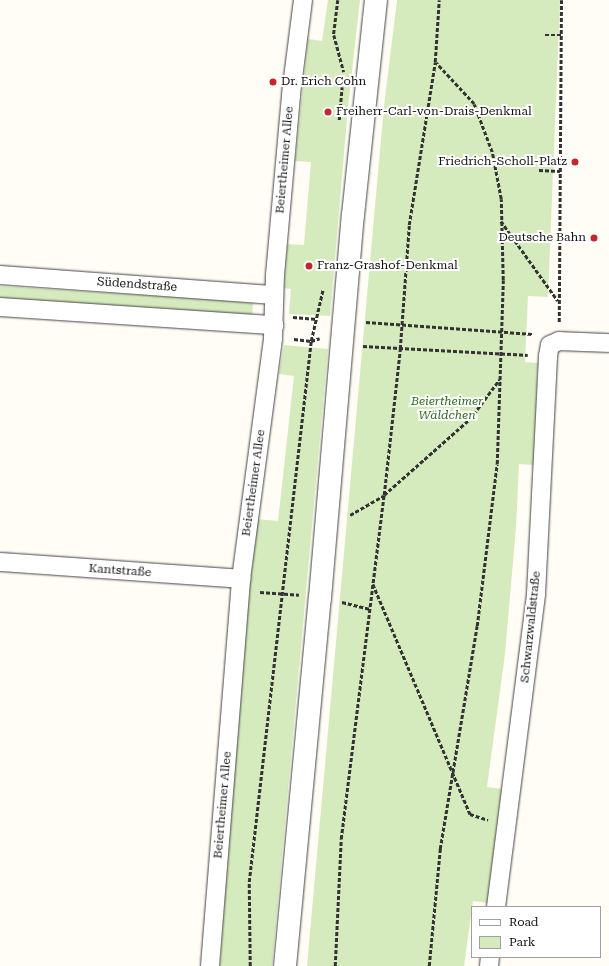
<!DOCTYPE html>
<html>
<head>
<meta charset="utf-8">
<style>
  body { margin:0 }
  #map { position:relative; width:609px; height:966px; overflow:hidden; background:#fffdf5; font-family:"Roboto Serif",serif }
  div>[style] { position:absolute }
  .green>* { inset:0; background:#d5ebbd }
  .path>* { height:2.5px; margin-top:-1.25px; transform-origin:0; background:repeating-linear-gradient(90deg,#333 0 4px,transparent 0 6px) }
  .roads { filter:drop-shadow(0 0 1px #444) drop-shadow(0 0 1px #444) }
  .minor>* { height:18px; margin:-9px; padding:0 9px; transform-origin:9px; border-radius:9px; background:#fff }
  .tertiary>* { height:22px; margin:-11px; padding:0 11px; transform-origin:11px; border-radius:11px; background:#fff }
  .dots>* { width:11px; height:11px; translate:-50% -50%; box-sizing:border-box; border:2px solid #fff; border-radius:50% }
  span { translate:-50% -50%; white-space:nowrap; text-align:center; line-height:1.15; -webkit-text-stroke:4px #fff; paint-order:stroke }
  .poi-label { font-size:12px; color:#111 }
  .left { translate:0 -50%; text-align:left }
  .right { translate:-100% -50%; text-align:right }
  .street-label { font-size:12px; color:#111 }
  .park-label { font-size:12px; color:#2f6b1f; font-style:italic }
  .legend { position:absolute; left:471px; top:906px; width:130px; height:52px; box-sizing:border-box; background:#fff; border:1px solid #a0a0a0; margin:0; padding:5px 7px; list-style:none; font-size:12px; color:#111 }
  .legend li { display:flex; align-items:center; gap:8px; height:20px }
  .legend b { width:20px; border:1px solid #a0a0a0 }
</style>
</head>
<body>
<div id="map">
  <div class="green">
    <i style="clip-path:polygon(328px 0,360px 0,348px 107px,330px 316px,289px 314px,291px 289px,284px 288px,287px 244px,304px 245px,311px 162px,295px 161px,308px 39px,322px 41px)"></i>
    <i style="clip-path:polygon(397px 0,560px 0,548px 297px,528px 296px,525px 362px,538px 363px,534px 465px,519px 464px,516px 527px,505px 654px,487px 787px,502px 789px,489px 903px,473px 901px,464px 966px,307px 966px,384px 106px)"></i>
    <i style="clip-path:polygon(0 286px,253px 302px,252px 319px,0 302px)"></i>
    <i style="clip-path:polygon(284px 345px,328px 349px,272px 966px,220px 966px,236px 714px,256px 519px,278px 521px,294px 376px,279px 374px)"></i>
  </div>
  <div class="path">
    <i style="left:338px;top:0;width:35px;rotate:97deg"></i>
    <i style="left:334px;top:35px;width:38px;rotate:75deg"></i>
    <i style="left:545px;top:35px;width:16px"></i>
    <i style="left:339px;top:120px;width:33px;rotate:-85deg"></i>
    <i style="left:539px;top:170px;width:21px;rotate:3deg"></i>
    <i style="left:501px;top:221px;width:98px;rotate:54.5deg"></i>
    <i style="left:293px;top:317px;width:24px;rotate:5deg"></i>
    <i style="left:366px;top:322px;width:167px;rotate:4.1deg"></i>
    <i style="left:559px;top:322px;width:322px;rotate:-89.6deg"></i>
    <i style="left:294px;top:339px;width:17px;rotate:7deg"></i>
    <i style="left:311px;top:341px;width:9px;rotate:-18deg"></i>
    <i style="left:363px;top:346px;width:165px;rotate:3.1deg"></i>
    <i style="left:350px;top:515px;width:39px;rotate:-30deg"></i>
    <i style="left:384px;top:495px;width:115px;rotate:-41.5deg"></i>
    <i style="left:470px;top:419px;width:49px;rotate:-53.4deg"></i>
    <i style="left:373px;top:584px;width:250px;rotate:67.1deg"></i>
    <i style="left:470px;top:814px;width:19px;rotate:18deg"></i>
    <i style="left:260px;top:592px;width:39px;rotate:4deg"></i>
    <i style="left:342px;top:602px;width:29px;rotate:14deg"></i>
    <i style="left:250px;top:966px;width:84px;rotate:-90.7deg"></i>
    <i style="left:249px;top:882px;width:545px;rotate:-83.46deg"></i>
    <i style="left:311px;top:341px;width:53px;rotate:-77deg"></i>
    <i style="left:335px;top:966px;width:127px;rotate:-87.3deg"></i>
    <i style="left:341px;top:839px;width:347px;rotate:-82.9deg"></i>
    <i style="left:384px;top:495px;width:147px;rotate:-83.7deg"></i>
    <i style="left:400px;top:349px;width:124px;rotate:-85.8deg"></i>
    <i style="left:409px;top:225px;width:165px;rotate:-80.9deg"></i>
    <i style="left:435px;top:62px;width:62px;rotate:-86.3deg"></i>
    <i style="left:429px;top:966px;width:118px;rotate:-84.6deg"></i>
    <i style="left:440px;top:849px;width:226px;rotate:-80.6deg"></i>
    <i style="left:477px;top:626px;width:163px;rotate:-83deg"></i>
    <i style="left:497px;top:464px;width:184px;rotate:-88.1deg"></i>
    <i style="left:503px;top:280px;width:81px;rotate:-91.4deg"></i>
    <i style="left:501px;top:199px;width:48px;rotate:-100.8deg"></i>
    <i style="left:492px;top:152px;width:51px;rotate:-110.6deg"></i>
    <i style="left:474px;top:104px;width:56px;rotate:-132.8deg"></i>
  </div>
  <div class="roads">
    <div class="minor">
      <i style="left:0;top:275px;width:275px;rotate:4.2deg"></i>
      <i style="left:0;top:307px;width:275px;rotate:3.8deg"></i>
      <i style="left:0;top:562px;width:242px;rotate:4deg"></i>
      <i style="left:496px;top:907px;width:316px;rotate:-82.7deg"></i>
      <i style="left:536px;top:594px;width:238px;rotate:-87.1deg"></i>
      <i style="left:548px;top:356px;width:11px;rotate:-80deg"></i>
      <i style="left:550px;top:345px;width:10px;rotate:-24deg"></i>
      <i style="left:559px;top:341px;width:50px;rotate:2.3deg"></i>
      <i style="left:210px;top:966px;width:388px;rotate:-85.4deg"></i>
      <i style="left:241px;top:579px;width:243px;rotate:-82.4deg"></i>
      <i style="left:273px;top:338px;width:63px;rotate:-88.2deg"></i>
      <i style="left:275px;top:275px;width:190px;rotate:-84.9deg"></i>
      <i style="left:292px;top:86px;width:87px;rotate:-82.7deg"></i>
      <i style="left:489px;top:966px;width:9px;rotate:-84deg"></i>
    </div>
    <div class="tertiary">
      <i style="left:285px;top:966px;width:370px;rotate:-84.6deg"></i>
      <i style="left:320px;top:598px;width:384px;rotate:-85.1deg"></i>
      <i style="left:353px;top:215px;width:216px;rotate:-83.9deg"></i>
    </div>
  </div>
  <div class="dots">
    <i style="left:273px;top:82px;background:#c4262e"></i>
    <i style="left:328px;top:112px;background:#c4262e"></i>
    <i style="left:575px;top:162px;background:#c4262e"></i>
    <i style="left:594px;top:238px;background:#c4262e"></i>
    <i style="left:309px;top:266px;background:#c4262e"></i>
  </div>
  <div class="poi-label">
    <span class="left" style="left:281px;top:82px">Dr. Erich Cohn</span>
    <span class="left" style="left:336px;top:112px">Freiherr-Carl-von-Drais-Denkmal</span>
    <span class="right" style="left:567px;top:162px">Friedrich-Scholl-Platz</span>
    <span class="right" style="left:586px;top:238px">Deutsche Bahn</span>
    <span class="left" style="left:317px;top:266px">Franz-Grashof-Denkmal</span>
  </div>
  <div class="street-label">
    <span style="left:285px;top:160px;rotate:-85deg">Beiertheimer Allee</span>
    <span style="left:137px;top:285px;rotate:4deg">Südendstraße</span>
    <span style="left:254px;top:483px;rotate:-82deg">Beiertheimer Allee</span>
    <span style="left:120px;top:571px;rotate:4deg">Kantstraße</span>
    <span style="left:531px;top:627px;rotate:-84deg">Schwarzwaldstraße</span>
    <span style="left:223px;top:805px;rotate:-85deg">Beiertheimer Allee</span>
  </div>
  <div class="park-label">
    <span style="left:447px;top:409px">Beiertheimer<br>Wäldchen</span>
  </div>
  <ul class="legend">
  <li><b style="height:5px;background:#fff"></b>Road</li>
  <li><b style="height:11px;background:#d5ebbd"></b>Park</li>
  </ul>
</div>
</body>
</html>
